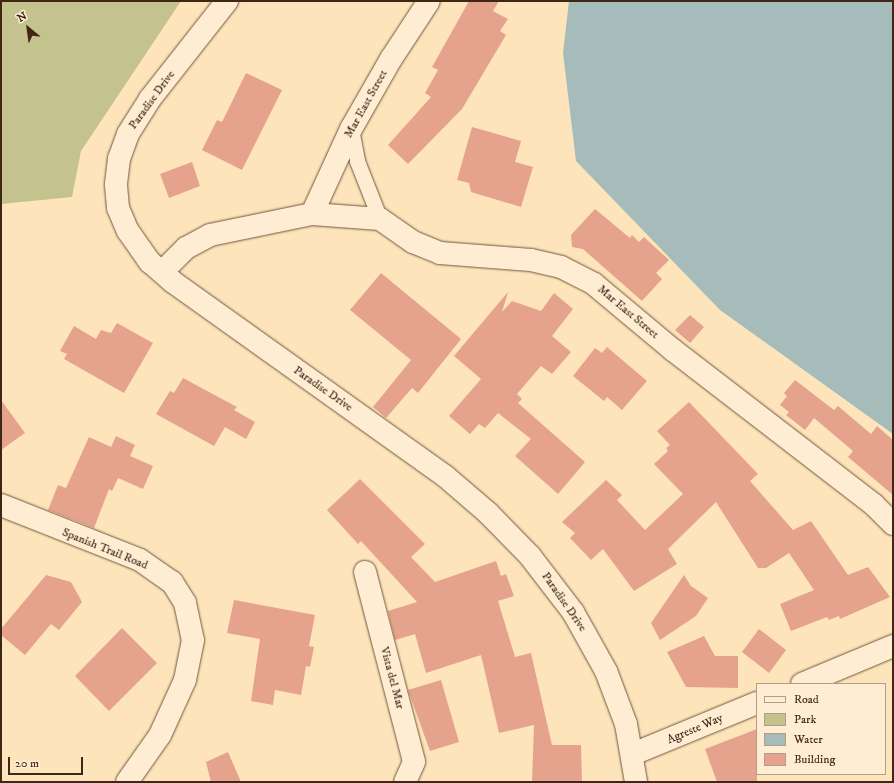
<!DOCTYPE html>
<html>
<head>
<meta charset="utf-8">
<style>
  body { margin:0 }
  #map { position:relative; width:894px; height:783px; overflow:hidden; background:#fee4ba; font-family:"IM FELL DW Pica",serif }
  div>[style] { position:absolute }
  .green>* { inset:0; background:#c4c38d }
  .water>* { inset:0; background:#a5bcba }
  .building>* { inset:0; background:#e5a28d }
  .roads { filter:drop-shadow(0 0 1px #70563e) drop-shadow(0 0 1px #70563e) }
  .service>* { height:15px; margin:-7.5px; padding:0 7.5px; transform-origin:7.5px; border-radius:7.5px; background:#feedd2 }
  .minor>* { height:22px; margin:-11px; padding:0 11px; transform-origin:11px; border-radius:11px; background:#feedd2 }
  .tertiary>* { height:22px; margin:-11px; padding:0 11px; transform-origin:11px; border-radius:11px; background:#feedd2 }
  span { translate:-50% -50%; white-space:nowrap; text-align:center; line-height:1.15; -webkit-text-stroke:3.5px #feedd2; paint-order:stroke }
  .street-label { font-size:12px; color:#402615 }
  .frame { position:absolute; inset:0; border:2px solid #402615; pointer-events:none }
  .legend { position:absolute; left:756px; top:683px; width:130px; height:92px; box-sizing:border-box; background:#feedd2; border:1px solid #b29d86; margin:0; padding:5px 7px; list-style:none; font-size:12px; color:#402615 }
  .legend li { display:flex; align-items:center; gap:8px; height:20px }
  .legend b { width:20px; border:1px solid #b29d86 }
  .north { position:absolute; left:8px; top:8px; width:40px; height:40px; -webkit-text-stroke:3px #feedd2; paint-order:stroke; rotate:331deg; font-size:11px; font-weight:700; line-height:16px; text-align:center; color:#402615 }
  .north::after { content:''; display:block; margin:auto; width:14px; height:18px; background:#402615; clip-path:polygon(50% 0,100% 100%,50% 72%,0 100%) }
  .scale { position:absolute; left:8px; top:757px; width:75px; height:18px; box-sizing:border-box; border:2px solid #402615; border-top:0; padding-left:5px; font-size:12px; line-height:14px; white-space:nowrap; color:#402615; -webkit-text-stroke:3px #feedd2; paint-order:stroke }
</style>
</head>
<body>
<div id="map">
  <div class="green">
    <i style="clip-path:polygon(1px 1px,181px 1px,81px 151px,72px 197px,1px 204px)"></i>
  </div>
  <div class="water">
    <i style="clip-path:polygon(569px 1px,893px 1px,893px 434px,720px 310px,576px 161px,563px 53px)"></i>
  </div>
  <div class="building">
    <i style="clip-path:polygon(469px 1px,499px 1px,493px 11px,508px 19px,500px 31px,506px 35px,462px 109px,408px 164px,388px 145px,431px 97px,425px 93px,438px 70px,432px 67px)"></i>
    <i style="clip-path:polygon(246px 73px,282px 90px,242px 170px,202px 150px,217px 120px,222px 122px)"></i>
    <i style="clip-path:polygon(472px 127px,521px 141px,515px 162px,533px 167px,521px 207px,471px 192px,469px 183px,457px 180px)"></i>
    <i style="clip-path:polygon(192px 162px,200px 186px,169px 198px,160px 174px)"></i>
    <i style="clip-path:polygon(595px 209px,630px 238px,632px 235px,639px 242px,644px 237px,669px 260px,656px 273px,662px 279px,642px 301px,583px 249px,572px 247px,571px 235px)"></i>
    <i style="clip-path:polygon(381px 273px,461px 339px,418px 393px,412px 388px,386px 418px,373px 407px,411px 360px,350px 310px)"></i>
    <i style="clip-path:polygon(508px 292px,502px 312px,512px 301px,541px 311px,554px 293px,573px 309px,552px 336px,571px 352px,552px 374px,541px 366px,517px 394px,522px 399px,518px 403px,585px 462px,558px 494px,515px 456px,531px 439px,498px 413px,485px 428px,479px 424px,470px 434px,449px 416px,481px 379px,454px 356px)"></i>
    <i style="clip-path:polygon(690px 315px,704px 327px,690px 343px,675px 330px)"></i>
    <i style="clip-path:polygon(117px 323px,153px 343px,124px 393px,64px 359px,67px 354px,60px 351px,74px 326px,96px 339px,101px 330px,111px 333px)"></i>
    <i style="clip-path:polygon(607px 347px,647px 381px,622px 410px,607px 397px,604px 401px,573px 376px,595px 348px,602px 353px)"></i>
    <i style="clip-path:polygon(183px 378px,237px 407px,234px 410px,255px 422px,246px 439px,225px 427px,214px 446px,156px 414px,170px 391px,174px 393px)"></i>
    <i style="clip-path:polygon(795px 380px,834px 410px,838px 406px,871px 434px,877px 426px,893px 440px,893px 495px,848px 457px,853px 451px,814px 418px,805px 430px,786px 415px,789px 412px,780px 405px,787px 396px,784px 393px)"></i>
    <i style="clip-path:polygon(1px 400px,25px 433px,1px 450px)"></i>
    <i style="clip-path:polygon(689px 402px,758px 474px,750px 481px,793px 530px,811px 521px,848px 575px,868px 567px,890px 597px,840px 619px,839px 616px,829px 620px,827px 617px,791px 631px,780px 604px,814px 590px,789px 553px,766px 568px,758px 568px,716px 502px,668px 549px,677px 564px,634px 591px,603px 549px,591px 560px,570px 538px,575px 533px,562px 522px,606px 480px,622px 495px,617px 500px,645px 530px,683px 494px,654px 464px,668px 451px,666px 448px,670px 445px,657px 431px)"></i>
    <i style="clip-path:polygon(116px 436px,135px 445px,130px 456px,153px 466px,143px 489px,118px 478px,112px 491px,109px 489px,94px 528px,48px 510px,58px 485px,66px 488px,89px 437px,111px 447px)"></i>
    <i style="clip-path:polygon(360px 479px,425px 544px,411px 557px,435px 582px,496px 561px,501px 576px,506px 574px,514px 596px,498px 601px,515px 657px,531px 653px,552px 745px,581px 745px,582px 781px,532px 782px,534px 725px,499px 733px,481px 655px,426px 673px,415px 634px,395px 640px,388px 611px,417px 602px,361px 541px,358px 544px,327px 510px)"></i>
    <i style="clip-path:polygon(46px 575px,71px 582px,82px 602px,59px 630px,51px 624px,25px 655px,1px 635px,1px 629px)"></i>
    <i style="clip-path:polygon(684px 575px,691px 586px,708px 598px,696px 616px,660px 640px,651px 623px)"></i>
    <i style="clip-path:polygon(234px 600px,315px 615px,309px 646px,314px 647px,310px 667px,306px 666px,301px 695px,275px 690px,273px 705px,251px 701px,260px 639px,227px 633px)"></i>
    <i style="clip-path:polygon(122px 628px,157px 663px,109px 711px,75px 676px)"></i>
    <i style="clip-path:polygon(759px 629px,786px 650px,769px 673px,742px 652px)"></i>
    <i style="clip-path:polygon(704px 636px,715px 656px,738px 656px,738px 688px,686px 687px,667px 652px)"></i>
    <i style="clip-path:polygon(441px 680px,459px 742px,430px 751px,408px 690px)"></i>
    <i style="clip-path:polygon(757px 729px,757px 782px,717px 782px,705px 749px)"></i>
    <i style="clip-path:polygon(228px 752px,241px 782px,211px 782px,206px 762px)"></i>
  </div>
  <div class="roads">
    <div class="service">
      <i style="left:351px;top:129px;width:33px;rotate:79deg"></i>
      <i style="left:357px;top:161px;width:62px;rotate:68.4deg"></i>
    </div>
    <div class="minor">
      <i style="left:312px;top:214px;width:94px;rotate:-65.4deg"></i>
      <i style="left:351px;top:129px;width:81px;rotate:-60.3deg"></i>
      <i style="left:391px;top:59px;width:69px;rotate:-56.8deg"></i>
      <i style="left:162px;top:272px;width:34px;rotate:-45deg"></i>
      <i style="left:186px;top:248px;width:27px;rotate:-28deg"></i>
      <i style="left:210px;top:235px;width:104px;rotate:-11.6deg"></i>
      <i style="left:312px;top:214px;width:68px;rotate:4.2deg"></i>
      <i style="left:380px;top:219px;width:40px;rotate:34.9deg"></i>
      <i style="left:413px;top:242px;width:29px;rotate:22deg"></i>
      <i style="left:440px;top:253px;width:91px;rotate:4.4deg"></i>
      <i style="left:531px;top:260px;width:31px;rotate:13deg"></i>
      <i style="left:561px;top:267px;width:37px;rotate:27deg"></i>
      <i style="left:594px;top:284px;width:103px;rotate:39.9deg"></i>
      <i style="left:673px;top:350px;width:254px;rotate:37.6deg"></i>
      <i style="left:874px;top:505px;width:27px;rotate:45deg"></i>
      <i style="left:1px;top:505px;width:149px;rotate:21.6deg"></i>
      <i style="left:140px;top:560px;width:39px;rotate:35deg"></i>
      <i style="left:172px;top:582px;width:25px;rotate:58deg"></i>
      <i style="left:185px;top:603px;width:38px;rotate:78deg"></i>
      <i style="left:193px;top:640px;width:41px;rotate:101.3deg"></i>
      <i style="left:185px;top:680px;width:60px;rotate:114.4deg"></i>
      <i style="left:160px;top:735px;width:57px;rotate:125.1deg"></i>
      <i style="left:365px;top:572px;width:196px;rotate:75.5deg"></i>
      <i style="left:414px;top:762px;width:22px;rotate:114deg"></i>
      <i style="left:802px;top:684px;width:99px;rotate:-22.7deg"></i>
      <i style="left:633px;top:754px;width:134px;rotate:-22.4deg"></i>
    </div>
    <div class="tertiary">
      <i style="left:227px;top:1px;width:125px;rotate:128.2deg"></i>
      <i style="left:150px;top:99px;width:41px;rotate:122.2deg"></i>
      <i style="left:128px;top:134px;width:27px;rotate:110deg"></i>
      <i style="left:119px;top:159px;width:26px;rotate:97deg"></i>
      <i style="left:116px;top:185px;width:23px;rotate:85deg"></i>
      <i style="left:118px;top:208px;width:25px;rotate:67deg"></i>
      <i style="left:128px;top:231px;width:38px;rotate:55deg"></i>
      <i style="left:150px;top:262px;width:30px;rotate:41deg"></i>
      <i style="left:173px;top:282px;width:334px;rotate:35.5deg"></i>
      <i style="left:445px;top:476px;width:57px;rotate:40.7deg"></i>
      <i style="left:488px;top:513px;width:60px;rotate:45.7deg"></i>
      <i style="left:530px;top:556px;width:71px;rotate:52.5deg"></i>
      <i style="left:573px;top:612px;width:68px;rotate:60.8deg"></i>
      <i style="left:606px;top:671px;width:57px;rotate:69.3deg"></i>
      <i style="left:626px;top:724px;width:59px;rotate:80.2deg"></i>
    </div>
  </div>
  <div class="street-label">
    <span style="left:152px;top:100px;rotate:-54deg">Paradise Drive</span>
    <span style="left:366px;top:104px;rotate:-61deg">Mar East Street</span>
    <span style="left:628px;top:312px;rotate:40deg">Mar East Street</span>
    <span style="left:323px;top:389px;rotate:35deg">Paradise Drive</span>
    <span style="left:105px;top:549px;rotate:22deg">Spanish Trail Road</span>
    <span style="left:564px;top:602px;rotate:55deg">Paradise Drive</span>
    <span style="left:392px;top:678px;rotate:75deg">Vista del Mar</span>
    <span style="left:695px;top:729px;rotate:-23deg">Agreste Way</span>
  </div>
  <div class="frame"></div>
  <ul class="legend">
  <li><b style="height:5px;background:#feedd2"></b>Road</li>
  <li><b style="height:11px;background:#c4c38d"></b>Park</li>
  <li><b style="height:11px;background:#a5bcba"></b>Water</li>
  <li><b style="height:11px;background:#e5a28d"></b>Building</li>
  </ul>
  <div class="north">N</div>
  <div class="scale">20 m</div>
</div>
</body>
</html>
